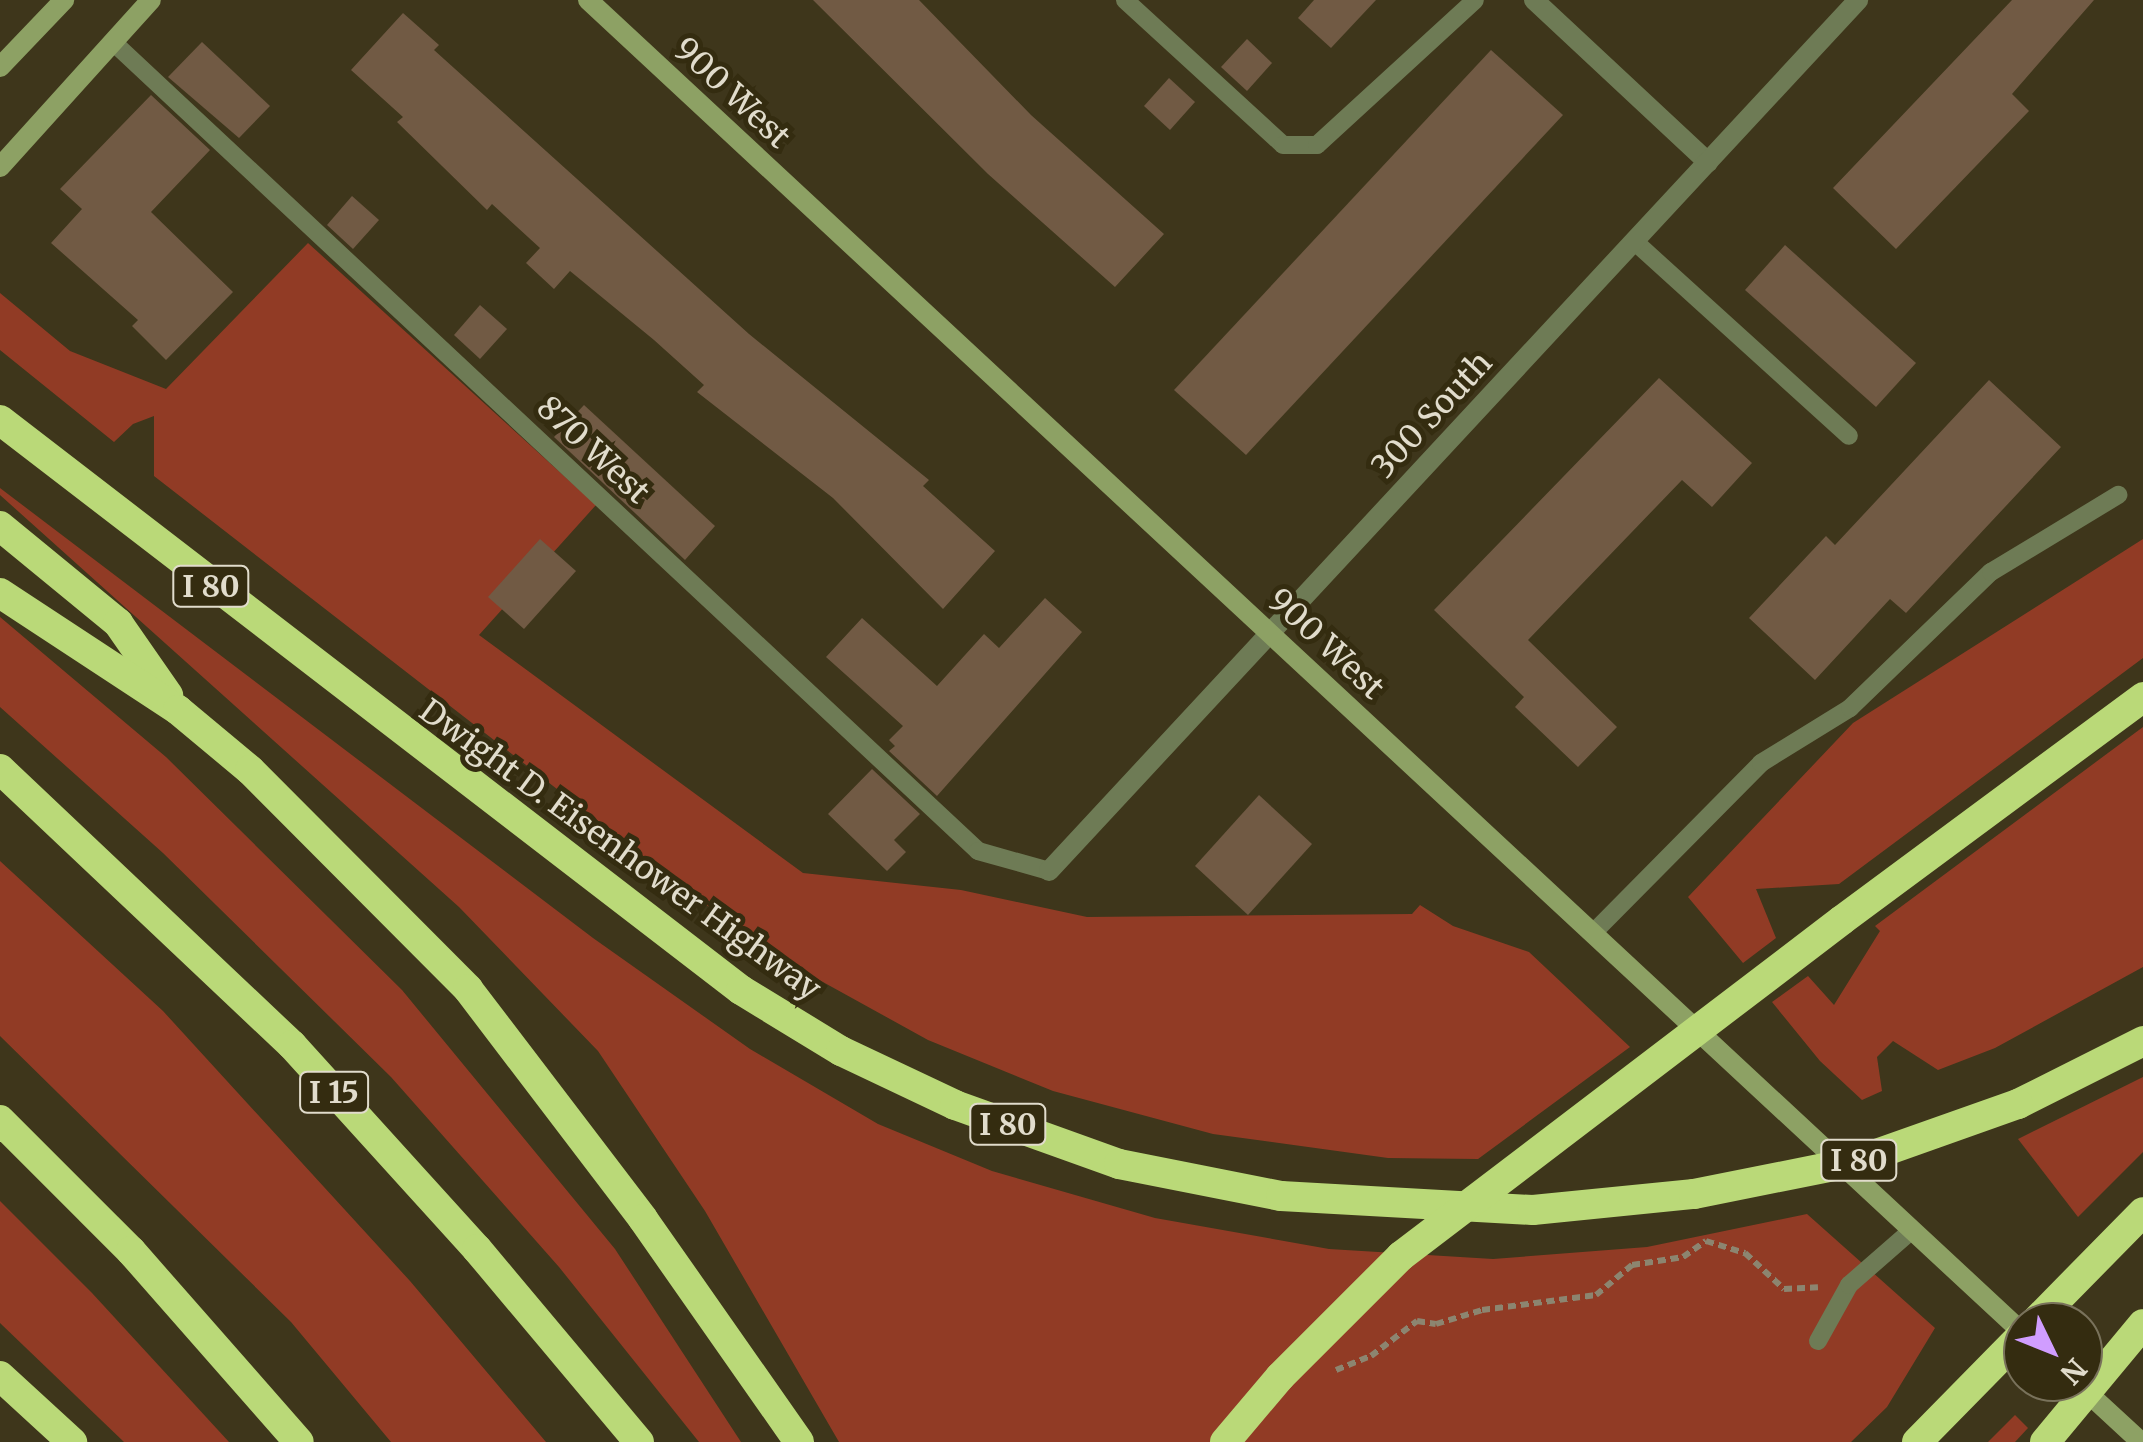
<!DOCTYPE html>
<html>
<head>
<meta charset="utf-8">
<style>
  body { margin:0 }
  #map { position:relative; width:2143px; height:1442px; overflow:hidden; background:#3e361b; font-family:Merriweather,serif }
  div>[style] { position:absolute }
  .green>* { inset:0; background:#913b25 }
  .building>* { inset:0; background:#715a44 }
  .path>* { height:6px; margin-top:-3px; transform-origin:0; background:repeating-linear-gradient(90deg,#8c8570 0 8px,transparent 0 13px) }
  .service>* { height:18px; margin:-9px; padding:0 9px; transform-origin:9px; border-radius:9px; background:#6e7b55 }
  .minor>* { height:20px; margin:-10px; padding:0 10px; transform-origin:10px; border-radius:10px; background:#6e7b55 }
  .secondary>* { height:20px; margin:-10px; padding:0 10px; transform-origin:10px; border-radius:10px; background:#8da164 }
  .motorway>* { height:30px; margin:-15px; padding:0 15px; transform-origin:15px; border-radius:15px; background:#bad978 }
  .motorway-bridge>* { height:30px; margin:-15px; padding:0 15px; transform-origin:15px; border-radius:15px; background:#bad978 }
  span { translate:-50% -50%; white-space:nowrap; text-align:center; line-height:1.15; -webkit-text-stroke:10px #342c10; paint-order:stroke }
  .shield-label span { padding:2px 8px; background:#342c10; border:2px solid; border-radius:8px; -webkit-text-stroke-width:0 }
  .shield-label { font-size:30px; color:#e1dccc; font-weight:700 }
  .street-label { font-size:32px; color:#e1dccc }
  .north { position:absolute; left:2003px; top:1302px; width:100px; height:100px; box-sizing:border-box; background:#342c10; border:2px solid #79725b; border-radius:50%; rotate:133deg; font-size:28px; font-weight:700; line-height:40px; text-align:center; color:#e1dccc }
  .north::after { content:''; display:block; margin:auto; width:35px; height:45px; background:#d09dff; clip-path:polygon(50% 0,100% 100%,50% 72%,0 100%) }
</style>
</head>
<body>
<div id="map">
  <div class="green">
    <i style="clip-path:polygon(308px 243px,596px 505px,479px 635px,803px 873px,961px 890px,1087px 917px,1412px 914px,1420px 905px,1453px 926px,1529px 952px,1630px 1047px,1478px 1159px,1388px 1158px,1213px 1134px,1053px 1091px,928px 1040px,803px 971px,705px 904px,154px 476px,154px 416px,133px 424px,114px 442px,0 350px,0 293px,70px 351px,166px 389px)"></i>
    <i style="clip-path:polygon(0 488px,593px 938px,750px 1049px,878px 1124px,992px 1171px,1155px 1218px,1329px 1249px,1493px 1259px,1647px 1247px,1807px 1214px,1935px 1328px,1887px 1407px,1851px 1442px,839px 1442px,705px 1211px,598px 1051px,459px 907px,0 495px)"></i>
    <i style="clip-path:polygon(2143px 539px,2143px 658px,1839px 884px,1756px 889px,1776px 938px,1743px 963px,1688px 897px,1853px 723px)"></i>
    <i style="clip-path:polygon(0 617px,166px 757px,402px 990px,615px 1249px,741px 1442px,699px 1442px,559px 1267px,391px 1077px,163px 853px,0 707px)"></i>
    <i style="clip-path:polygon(2143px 727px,2143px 967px,1995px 1048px,1938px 1070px,1893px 1041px,1877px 1057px,1882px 1091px,1862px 1100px,1820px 1061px,1772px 1002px,1808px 976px,1834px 1005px,1880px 931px,1875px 926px)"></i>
    <i style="clip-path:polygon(0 861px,163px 1011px,410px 1281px,546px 1442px,391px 1442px,291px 1322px,0 1036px)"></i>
    <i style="clip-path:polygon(2143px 1077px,2143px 1152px,2078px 1217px,2018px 1139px)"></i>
    <i style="clip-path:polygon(0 1201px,92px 1293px,229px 1442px,124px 1442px,0 1323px)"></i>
    <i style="clip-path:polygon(2015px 1415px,2028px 1428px,2015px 1442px,1988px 1442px)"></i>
  </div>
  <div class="building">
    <i style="clip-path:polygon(813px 0,919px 0,1031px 115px,1164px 234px,1115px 287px,988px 174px)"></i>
    <i style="clip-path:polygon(1314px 0,1376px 0,1331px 48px,1298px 18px)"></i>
    <i style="clip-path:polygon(2012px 0,2094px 0,2012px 94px,2029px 111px,1896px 249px,1833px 188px)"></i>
    <i style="clip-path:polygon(403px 13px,439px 45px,434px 50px,749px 334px,929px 480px,923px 486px,995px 551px,943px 609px,833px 498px,697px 392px,704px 385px,654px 340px,570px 271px,554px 289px,526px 263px,540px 248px,492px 204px,487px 210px,397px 122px,403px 117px,351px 70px)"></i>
    <i style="clip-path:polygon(1247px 39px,1272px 63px,1247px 91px,1221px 67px)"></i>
    <i style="clip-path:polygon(202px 42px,270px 106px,239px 138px,168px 77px)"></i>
    <i style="clip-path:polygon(1491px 50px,1563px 115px,1246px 455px,1174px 390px)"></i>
    <i style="clip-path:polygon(1169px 78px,1195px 102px,1170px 130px,1144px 106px)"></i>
    <i style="clip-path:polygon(151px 95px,210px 150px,151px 212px,233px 292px,166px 360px,132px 326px,138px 320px,51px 243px,82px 209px,60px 189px)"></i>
    <i style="clip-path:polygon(352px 196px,379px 220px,353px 249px,327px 225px)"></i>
    <i style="clip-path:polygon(1785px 245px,1916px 363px,1876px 407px,1745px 290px)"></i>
    <i style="clip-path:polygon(480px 305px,507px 329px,480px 359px,454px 335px)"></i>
    <i style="clip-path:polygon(1659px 378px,1752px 463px,1712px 507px,1682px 480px,1528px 640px,1617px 727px,1578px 767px,1515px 707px,1524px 697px,1434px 610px)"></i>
    <i style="clip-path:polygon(1989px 380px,2061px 447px,1906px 613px,1890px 599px,1815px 680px,1749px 618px,1826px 536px,1835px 545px)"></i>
    <i style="clip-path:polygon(584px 405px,715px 526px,685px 560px,554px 437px)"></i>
    <i style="clip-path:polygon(540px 539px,576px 571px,524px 629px,488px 597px)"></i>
    <i style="clip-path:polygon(1045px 598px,1082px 632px,937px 796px,889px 751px,895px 746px,889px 740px,903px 726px,826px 657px,862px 618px,937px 686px,984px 634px,999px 648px)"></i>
    <i style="clip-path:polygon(872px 769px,920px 814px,894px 840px,906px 852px,887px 871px,828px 814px)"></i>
    <i style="clip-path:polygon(1259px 795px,1312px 844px,1248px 915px,1195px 866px)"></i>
  </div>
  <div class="path">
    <i style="left:1336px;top:1370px;width:38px;rotate:-22deg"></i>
    <i style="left:1371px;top:1356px;width:58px;rotate:-37.3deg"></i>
    <i style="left:1417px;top:1321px;width:19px;rotate:9deg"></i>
    <i style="left:1436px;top:1324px;width:48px;rotate:-16.9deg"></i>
    <i style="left:1482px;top:1310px;width:115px;rotate:-7.5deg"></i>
    <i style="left:1596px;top:1295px;width:47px;rotate:-39.8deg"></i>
    <i style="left:1632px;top:1265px;width:52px;rotate:-8.9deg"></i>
    <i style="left:1683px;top:1257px;width:28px;rotate:-35deg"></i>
    <i style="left:1706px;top:1241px;width:41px;rotate:17.1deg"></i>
    <i style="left:1745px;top:1253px;width:53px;rotate:42.7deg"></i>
    <i style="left:1784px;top:1289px;width:34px;rotate:-3deg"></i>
  </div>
  <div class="service">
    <i style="left:1125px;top:0;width:214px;rotate:42.5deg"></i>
    <i style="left:1283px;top:145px;width:34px"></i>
    <i style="left:1317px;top:145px;width:214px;rotate:-42.5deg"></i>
    <i style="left:113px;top:42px;width:1184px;rotate:43.08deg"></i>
    <i style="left:978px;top:851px;width:74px;rotate:15.7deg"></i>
    <i style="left:1634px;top:241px;width:290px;rotate:42.2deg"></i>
    <i style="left:1593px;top:933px;width:239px;rotate:-45.3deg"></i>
    <i style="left:1761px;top:763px;width:105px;rotate:-31.7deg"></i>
    <i style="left:1850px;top:708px;width:196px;rotate:-44deg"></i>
    <i style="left:1991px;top:572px;width:149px;rotate:-31.2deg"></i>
    <i style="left:1818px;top:1341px;width:64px;rotate:-61deg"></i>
    <i style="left:1849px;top:1285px;width:84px;rotate:-41.1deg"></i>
  </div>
  <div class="minor">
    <i style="left:1534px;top:0;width:238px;rotate:43deg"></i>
    <i style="left:1049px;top:871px;width:1189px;rotate:-47.11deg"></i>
  </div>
  <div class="secondary">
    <i style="left:588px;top:0;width:1959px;rotate:42.89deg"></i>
    <i style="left:0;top:67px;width:93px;rotate:-46.3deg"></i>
    <i style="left:0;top:167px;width:225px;rotate:-47.9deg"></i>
    <i style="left:2077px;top:1383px;width:87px;rotate:42.7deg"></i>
  </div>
  <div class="motorway">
    <i style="left:0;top:420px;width:935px;rotate:37.57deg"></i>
    <i style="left:741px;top:990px;width:117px;rotate:31.4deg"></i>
    <i style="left:841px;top:1051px;width:126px;rotate:25.3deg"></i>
    <i style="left:955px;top:1105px;width:174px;rotate:19.8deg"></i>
    <i style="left:1119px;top:1164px;width:165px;rotate:11.2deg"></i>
    <i style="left:1281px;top:1196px;width:252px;rotate:3.2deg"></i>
    <i style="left:1533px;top:1210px;width:162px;rotate:-5.7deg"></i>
    <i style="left:0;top:526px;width:153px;rotate:39.4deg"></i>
    <i style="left:118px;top:623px;width:88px;rotate:55.2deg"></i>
    <i style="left:0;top:593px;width:213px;rotate:33.3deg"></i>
    <i style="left:178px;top:710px;width:94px;rotate:39.8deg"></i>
    <i style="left:250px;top:770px;width:309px;rotate:45.1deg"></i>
    <i style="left:468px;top:989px;width:289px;rotate:52.7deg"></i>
    <i style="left:643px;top:1219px;width:272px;rotate:55deg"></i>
    <i style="left:0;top:769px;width:402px;rotate:43.4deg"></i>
    <i style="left:292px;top:1045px;width:275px;rotate:47.8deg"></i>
    <i style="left:477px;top:1249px;width:252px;rotate:50deg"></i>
    <i style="left:1842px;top:920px;width:375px;rotate:-36.5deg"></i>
    <i style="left:2018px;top:1104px;width:140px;rotate:-26.7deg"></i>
    <i style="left:0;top:1120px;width:185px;rotate:45deg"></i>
    <i style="left:131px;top:1251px;width:254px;rotate:48.7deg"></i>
    <i style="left:2035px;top:1322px;width:154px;rotate:-45.5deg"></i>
    <i style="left:0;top:1376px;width:98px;rotate:42.5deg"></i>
    <i style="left:1917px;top:1442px;width:151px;rotate:-45.5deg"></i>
  </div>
  <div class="motorway-bridge">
    <i style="left:1694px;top:1194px;width:163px;rotate:-11.3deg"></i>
    <i style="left:1854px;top:1162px;width:174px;rotate:-19.5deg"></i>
    <i style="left:1225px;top:1442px;width:85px;rotate:-49.8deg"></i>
    <i style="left:1280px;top:1377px;width:171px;rotate:-45deg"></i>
    <i style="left:1401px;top:1256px;width:554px;rotate:-37.3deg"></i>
    <i style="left:2045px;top:1442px;width:153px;rotate:-50.3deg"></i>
  </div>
  <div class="shield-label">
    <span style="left:211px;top:586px">I 80</span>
    <span style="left:334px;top:1092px">I 15</span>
    <span style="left:1008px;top:1124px">I 80</span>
    <span style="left:1859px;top:1160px">I 80</span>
  </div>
  <div class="street-label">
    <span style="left:732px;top:93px;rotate:43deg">900 West</span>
    <span style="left:1432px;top:415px;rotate:-47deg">300 South</span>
    <span style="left:593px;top:450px;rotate:43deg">870 West</span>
    <span style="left:1326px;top:644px;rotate:43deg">900 West</span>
    <span style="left:620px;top:850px;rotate:36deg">Dwight D. Eisenhower Highway</span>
  </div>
  <div class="north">N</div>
</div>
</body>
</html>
